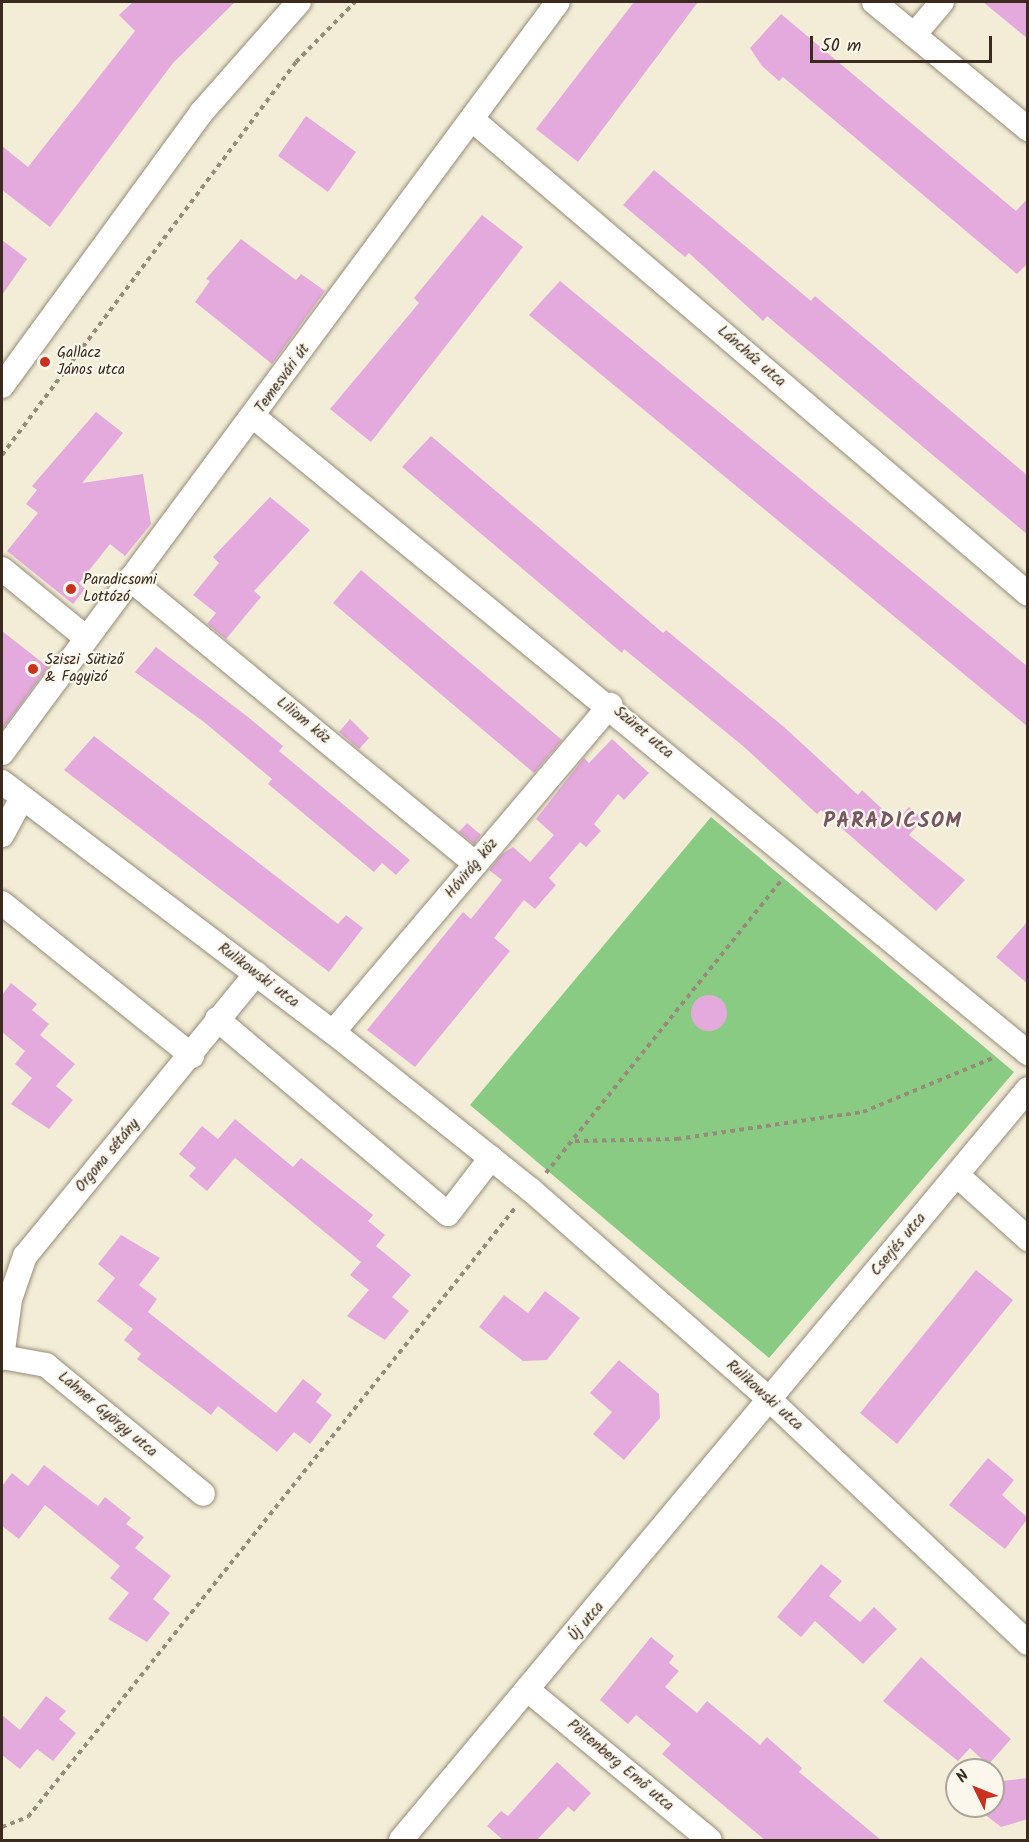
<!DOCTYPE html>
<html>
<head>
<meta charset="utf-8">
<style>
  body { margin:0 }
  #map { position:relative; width:1029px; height:1842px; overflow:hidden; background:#f3edd7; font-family:Kalam,sans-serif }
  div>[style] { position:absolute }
  .green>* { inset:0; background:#89cb83 }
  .building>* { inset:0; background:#e5aadd }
  .round { border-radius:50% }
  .path>* { height:4px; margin-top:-2px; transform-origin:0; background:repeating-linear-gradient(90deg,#978c7a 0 4.5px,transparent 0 9px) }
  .roads { filter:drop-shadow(0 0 2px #978c7a) drop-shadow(0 0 2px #978c7a) }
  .minor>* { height:24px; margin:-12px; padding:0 12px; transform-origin:12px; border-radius:12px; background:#fff }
  .dots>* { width:16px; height:16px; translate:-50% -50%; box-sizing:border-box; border:3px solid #fbf7ec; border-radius:50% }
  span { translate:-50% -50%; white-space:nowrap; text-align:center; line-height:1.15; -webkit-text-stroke:4.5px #fbf7ec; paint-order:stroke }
  .poi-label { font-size:15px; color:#3b2a1e }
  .left { translate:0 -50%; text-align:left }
  .street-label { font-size:15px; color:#3b2a1e }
  .district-label { font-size:21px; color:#765761; font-weight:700; letter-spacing:1.5px }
  .frame { position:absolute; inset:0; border:3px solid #3b2a1e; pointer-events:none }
  .north { position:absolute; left:945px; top:1758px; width:60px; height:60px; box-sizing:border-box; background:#fbf7ec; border:2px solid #aea59a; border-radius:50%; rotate:313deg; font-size:16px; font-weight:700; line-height:24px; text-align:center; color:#3b2a1e }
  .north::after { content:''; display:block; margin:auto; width:21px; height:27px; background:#c8321e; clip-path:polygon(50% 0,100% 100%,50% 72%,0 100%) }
  .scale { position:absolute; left:810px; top:36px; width:182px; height:27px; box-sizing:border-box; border:3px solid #3b2a1e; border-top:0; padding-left:8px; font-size:18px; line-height:21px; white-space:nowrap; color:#3b2a1e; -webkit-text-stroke:4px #fbf7ec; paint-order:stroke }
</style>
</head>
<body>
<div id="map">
  <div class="green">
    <i style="clip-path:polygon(711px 817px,1014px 1072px,769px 1358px,470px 1105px)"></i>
  </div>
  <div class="building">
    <i style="clip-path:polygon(133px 2px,235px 2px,173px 63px,50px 227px,2px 190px,2px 146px,28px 167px,135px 31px,119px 15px)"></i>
    <i style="clip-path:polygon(634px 2px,698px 2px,578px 162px,536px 129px)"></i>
    <i style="clip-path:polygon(983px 2px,1028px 2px,1028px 39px)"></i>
    <i style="clip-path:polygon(781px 14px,1016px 211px,1028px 198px,1028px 263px,1017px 274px,783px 77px,779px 81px,762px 66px,750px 48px)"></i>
    <i style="clip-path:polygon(306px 116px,356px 152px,328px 192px,278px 156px)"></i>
    <i style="clip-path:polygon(654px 170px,811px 301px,815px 296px,1028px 476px,1028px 535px,767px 316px,763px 321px,689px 253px,685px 257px,623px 205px)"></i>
    <i style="clip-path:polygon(482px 215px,523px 247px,371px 442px,330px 409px,419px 303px,414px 298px)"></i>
    <i style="clip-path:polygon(241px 239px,296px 280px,301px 274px,325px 291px,272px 364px,195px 302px,210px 281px,206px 279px)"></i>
    <i style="clip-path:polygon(2px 240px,27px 259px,2px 295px)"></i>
    <i style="clip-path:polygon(560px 281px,1028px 667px,1028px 727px,529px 315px)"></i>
    <i style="clip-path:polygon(96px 412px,123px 433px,82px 483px,143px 474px,151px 524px,125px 556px,110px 544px,79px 583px,85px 589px,73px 604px,7px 551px,38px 513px,26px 504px,37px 490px,32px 486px)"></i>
    <i style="clip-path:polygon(431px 436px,663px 633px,666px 630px,784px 727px,858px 795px,862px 790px,896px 822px,909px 807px,923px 819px,909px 835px,965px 880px,936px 911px,821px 810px,817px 814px,743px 746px,624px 649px,622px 653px,402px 467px)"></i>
    <i style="clip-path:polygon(270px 497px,310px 530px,254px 591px,261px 597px,226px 639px,207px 624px,216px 613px,193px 595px,219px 563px,213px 557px)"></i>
    <i style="clip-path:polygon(361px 570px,562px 740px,534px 773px,333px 603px)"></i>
    <i style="clip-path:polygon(2px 631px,48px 667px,2px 730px)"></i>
    <i style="clip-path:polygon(156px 647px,248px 717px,283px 746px,279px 751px,410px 860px,396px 875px,382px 863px,374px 872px,268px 784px,272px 779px,204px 722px,135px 672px)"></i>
    <i style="clip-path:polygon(350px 719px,369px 738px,359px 749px,339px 732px)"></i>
    <i style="clip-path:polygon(94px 736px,338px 924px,346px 915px,363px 928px,329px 972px,64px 770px)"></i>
    <i style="clip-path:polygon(612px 739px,649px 773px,624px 800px,618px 794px,594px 824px,601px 831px,586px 847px,580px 842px,549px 878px,556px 885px,535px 909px,524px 900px,494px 938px,510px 951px,415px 1067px,367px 1030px,463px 912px,471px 919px,502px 880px,489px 870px,502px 854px,513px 847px,530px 862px,554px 835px,536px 819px,584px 758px,589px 763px)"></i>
    <i style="clip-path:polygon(467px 823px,481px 835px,474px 844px,459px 832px)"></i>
    <i style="clip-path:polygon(1028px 921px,1028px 984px,996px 957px)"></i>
    <i style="clip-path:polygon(11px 983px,37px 1004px,32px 1010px,49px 1024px,40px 1035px,75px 1064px,56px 1086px,73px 1100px,49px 1129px,11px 1104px,32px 1078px,15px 1064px,25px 1051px,2px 1032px,2px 995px)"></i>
    <i class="round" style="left:691px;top:995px;width:36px;height:36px"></i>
    <i style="clip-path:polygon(235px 1119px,293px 1167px,301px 1158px,373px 1215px,368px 1221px,385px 1235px,376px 1246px,411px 1275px,392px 1297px,409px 1311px,385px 1340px,347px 1316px,369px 1290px,350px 1275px,361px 1262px,235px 1158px,207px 1191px,189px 1176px,196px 1168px,179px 1154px,202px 1126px,218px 1139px)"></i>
    <i style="clip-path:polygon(121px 1235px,160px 1258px,139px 1285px,157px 1299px,148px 1312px,276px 1413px,303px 1379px,322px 1394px,316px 1402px,332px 1415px,310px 1444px,294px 1432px,277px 1452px,218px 1406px,211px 1415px,137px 1359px,141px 1354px,124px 1340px,133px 1329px,97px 1301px,115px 1278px,98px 1264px)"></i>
    <i style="clip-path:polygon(976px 1270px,1013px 1300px,897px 1444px,860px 1413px)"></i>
    <i style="clip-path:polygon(545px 1291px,580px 1318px,547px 1360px,523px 1361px,479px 1327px,504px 1295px,528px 1313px)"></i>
    <i style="clip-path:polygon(619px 1360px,659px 1394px,660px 1418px,624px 1460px,593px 1434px,612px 1412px,590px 1393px)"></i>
    <i style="clip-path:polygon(988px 1458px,1014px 1480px,1002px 1495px,1028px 1518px,1005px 1549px,949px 1505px)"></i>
    <i style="clip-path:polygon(44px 1465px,98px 1506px,105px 1497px,131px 1518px,126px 1524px,144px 1537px,135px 1548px,171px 1576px,153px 1599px,170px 1613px,147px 1642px,108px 1619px,129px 1593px,110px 1578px,120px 1566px,45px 1505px,19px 1539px,2px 1526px,2px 1486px,12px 1473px,28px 1486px)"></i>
    <i style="clip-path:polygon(821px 1564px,842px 1581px,829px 1596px,860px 1622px,874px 1607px,897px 1629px,863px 1664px,815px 1621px,801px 1637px,777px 1617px)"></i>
    <i style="clip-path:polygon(651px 1637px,674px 1656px,669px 1663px,679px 1671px,665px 1687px,697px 1713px,707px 1701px,760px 1745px,767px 1737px,802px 1768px,799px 1772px,881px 1840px,765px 1840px,662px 1754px,671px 1744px,636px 1715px,628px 1724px,600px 1700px)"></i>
    <i style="clip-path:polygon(921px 1657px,1011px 1739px,988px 1765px,970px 1748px,958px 1761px,883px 1701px)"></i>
    <i style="clip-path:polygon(46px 1696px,66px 1711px,59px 1719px,76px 1733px,53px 1761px,37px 1749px,20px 1769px,2px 1755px,2px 1715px,20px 1730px)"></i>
    <i style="clip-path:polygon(557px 1762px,591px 1793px,574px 1812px,568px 1807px,537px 1840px,503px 1840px,487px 1826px,501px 1811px,508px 1816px)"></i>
    <i style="clip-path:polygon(1028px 1778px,1028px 1819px,1001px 1827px,974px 1806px,993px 1806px,993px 1782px)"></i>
  </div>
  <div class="path">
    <i style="left:2px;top:455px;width:491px;rotate:-53.2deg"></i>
    <i style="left:296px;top:62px;width:84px;rotate:-45.5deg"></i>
    <i style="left:575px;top:1141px;width:102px;rotate:-1.1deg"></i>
    <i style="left:677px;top:1139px;width:188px;rotate:-8.3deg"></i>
    <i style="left:863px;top:1112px;width:143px;rotate:-22.6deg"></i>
    <i style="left:546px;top:1173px;width:377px;rotate:-51.2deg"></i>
    <i style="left:2px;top:1827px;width:28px;rotate:-21deg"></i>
    <i style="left:28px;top:1817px;width:780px;rotate:-51.35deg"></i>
  </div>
  <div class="roads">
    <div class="minor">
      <i style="left:874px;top:2px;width:200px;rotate:39.5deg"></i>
      <i style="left:914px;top:35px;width:43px;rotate:-49.7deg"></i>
      <i style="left:474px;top:121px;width:728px;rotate:40.49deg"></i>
      <i style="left:2px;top:386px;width:338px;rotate:-53.9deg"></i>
      <i style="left:201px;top:113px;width:148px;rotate:-48.6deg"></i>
      <i style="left:254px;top:417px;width:1002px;rotate:39.41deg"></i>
      <i style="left:2px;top:569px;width:107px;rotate:39.3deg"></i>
      <i style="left:130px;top:579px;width:448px;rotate:39.5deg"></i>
      <i style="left:2px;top:753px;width:934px;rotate:-53.49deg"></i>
      <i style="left:2px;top:782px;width:415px;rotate:37.1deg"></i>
      <i style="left:333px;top:1032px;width:253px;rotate:38.6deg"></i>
      <i style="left:531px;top:1190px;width:318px;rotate:41.3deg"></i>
      <i style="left:770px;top:1400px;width:354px;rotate:43.3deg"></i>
      <i style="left:2px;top:835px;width:42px;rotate:-61.6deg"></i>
      <i style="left:2px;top:903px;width:244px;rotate:38.8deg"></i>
      <i style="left:217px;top:1019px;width:302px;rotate:40.2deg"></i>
      <i style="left:448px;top:1214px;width:71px;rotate:-52.5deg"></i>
      <i style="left:333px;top:1032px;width:429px;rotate:-49.7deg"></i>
      <i style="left:957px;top:1175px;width:96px;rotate:42deg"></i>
      <i style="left:2px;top:1357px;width:45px;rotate:10.3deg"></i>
      <i style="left:46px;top:1365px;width:203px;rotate:39.4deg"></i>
      <i style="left:2px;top:1358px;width:60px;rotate:-82.3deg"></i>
      <i style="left:10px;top:1299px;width:46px;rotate:-70.8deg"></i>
      <i style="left:25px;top:1256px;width:365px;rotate:-50.7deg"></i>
      <i style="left:529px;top:1691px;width:234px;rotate:39.5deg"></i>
      <i style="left:401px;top:1840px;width:978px;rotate:-50.14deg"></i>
    </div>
  </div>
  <div class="dots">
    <i style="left:45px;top:362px;background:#c8321e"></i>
    <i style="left:71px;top:589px;background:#c8321e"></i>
    <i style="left:33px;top:669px;background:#c8321e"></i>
  </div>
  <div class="poi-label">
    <span class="left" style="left:57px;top:362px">Gallacz<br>János utca</span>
    <span class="left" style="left:83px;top:589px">Paradicsomi<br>Lottózó</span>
    <span class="left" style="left:45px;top:669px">Sziszi Sütiző<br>&amp; Fagyizó</span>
  </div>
  <div class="street-label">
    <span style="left:751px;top:357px;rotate:41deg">Láncház utca</span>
    <span style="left:283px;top:379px;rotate:-54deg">Temesvári út</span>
    <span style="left:303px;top:721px;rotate:39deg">Liliom köz</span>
    <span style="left:643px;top:733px;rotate:40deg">Szüret utca</span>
    <span style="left:472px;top:869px;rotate:-50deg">Hóvirág köz</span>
    <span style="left:258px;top:976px;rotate:37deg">Rulikowski utca</span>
    <span style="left:108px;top:1156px;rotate:-50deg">Orgona sétány</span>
    <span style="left:899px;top:1245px;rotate:-50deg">Cserjés utca</span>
    <span style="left:764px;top:1396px;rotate:42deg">Rulikowski utca</span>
    <span style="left:107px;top:1415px;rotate:40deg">Lahner György utca</span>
    <span style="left:587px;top:1622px;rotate:-50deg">Új utca</span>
    <span style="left:620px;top:1766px;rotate:40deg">Pöltenberg Ernő utca</span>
  </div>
  <div class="district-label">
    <span style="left:893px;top:822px">PARADICSOM</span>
  </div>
  <div class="frame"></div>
  <div class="north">N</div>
  <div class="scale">50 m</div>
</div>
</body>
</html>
